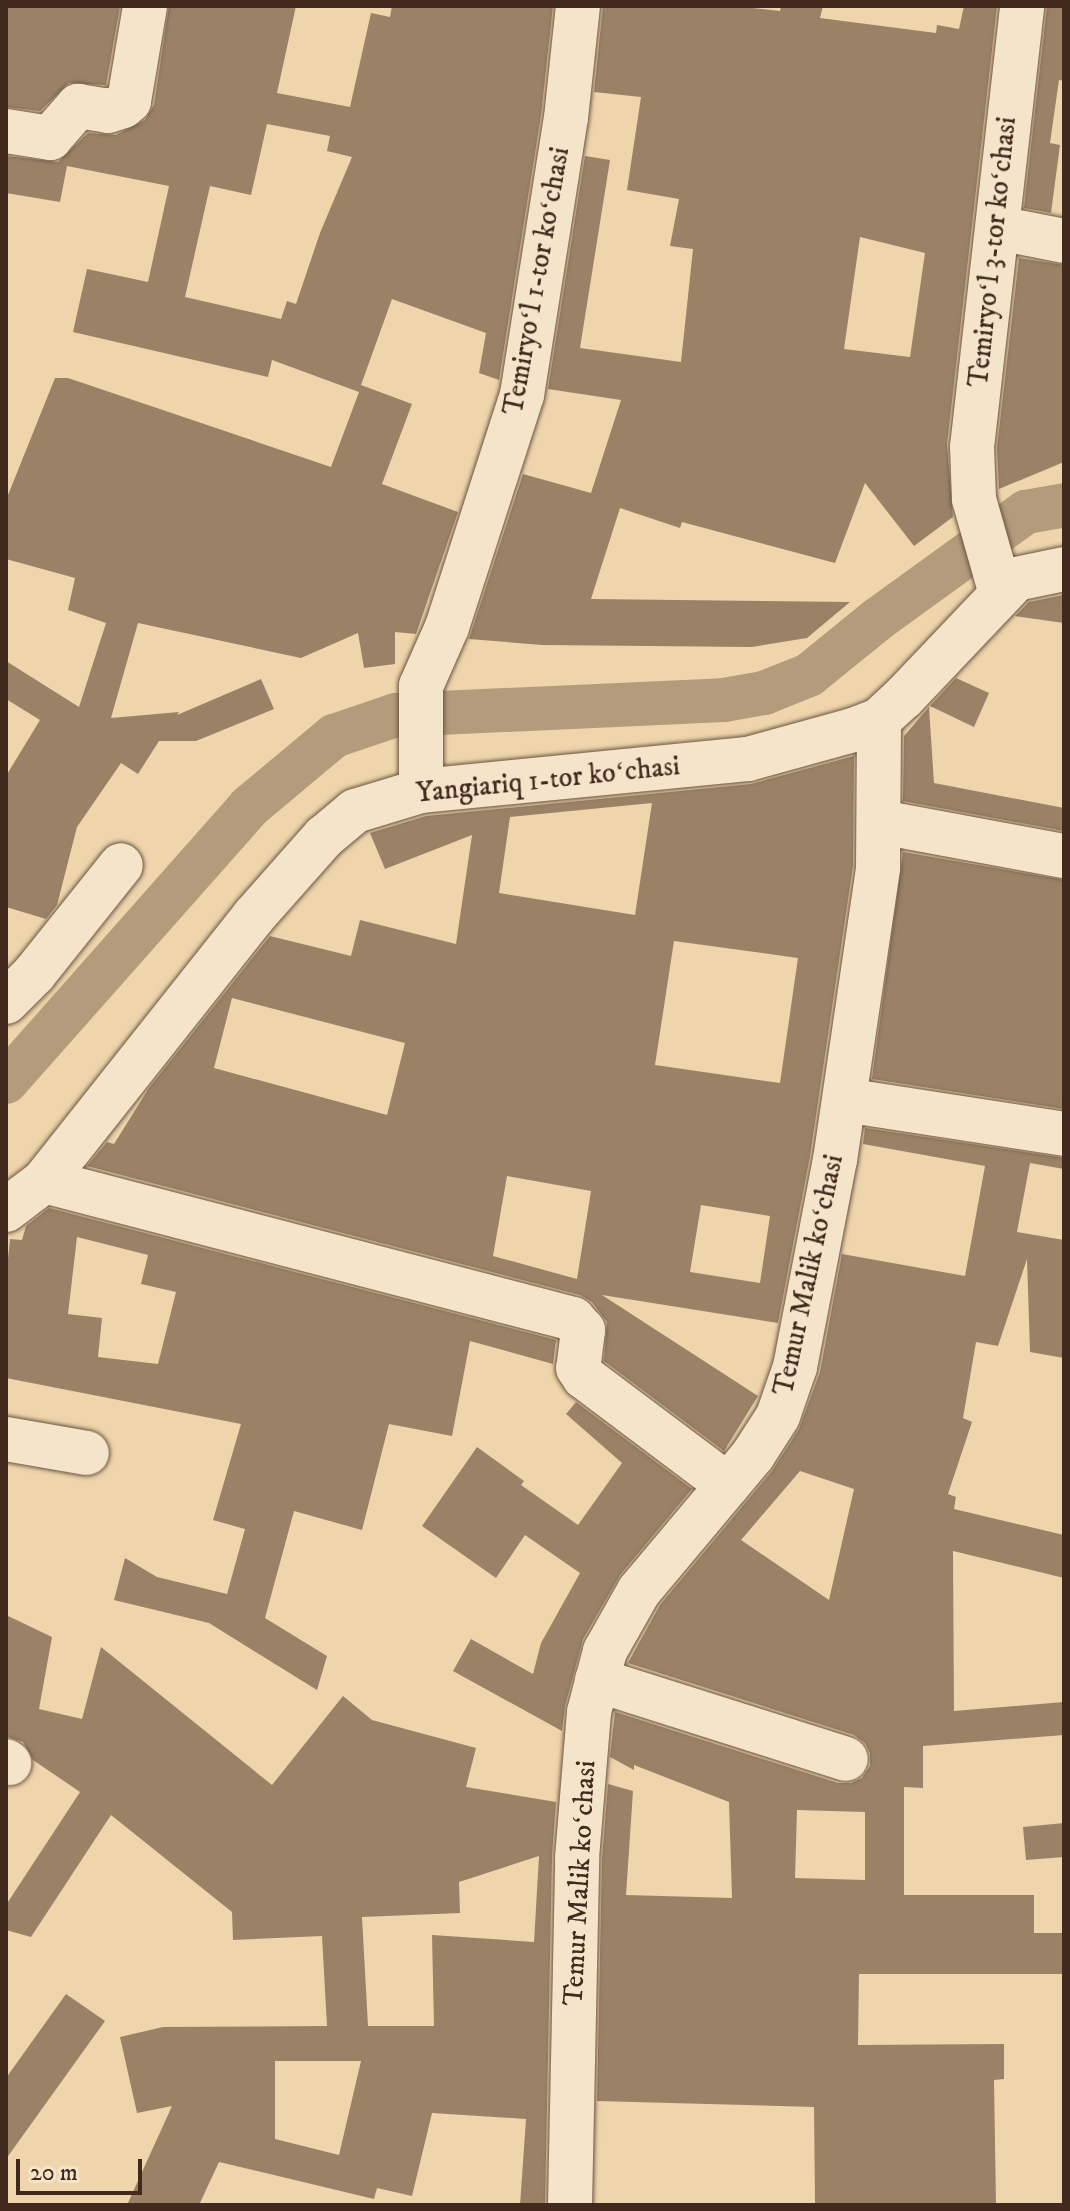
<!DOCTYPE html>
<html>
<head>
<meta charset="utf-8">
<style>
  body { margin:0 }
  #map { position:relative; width:1070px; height:2211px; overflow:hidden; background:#eed5ac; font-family:"IM FELL DW Pica",serif }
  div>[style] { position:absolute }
  .canal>* { height:44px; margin:-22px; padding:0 22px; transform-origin:22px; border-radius:22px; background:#b39b7b }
  .building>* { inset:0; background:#9b8267 }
  .roads { filter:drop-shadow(0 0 2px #6c5441) drop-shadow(0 0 2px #6c5441) }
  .minor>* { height:44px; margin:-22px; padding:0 22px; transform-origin:22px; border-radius:22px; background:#f4e4c9 }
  span { translate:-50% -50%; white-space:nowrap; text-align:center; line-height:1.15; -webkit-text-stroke:6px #f4e4c9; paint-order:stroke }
  .street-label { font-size:28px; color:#41291d }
  .frame { position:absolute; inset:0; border:8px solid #41291d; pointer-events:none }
  .scale { position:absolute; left:16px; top:2159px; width:126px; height:36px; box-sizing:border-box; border:4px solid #41291d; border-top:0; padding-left:10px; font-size:24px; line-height:28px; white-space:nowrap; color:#41291d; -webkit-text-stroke:6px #f4e4c9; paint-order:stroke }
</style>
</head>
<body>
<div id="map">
  <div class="canal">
    <i style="left:6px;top:1082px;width:367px;rotate:-48.5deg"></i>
    <i style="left:249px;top:807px;width:111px;rotate:-39.9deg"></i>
    <i style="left:334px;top:736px;width:65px;rotate:-18.7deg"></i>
    <i style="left:396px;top:715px;width:328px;rotate:-2.6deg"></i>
    <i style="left:724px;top:700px;width:41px;rotate:-9.9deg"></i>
    <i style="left:764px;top:693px;width:48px;rotate:-21.8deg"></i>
    <i style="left:809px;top:675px;width:89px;rotate:-39.1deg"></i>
    <i style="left:878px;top:619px;width:183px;rotate:-35.9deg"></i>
    <i style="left:1026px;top:512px;width:39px;rotate:-10deg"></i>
  </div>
  <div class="building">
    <i style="clip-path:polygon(6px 6px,120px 6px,106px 85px,69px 83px,40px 111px,6px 107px)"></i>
    <i style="clip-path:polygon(evenodd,169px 6px,296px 6px,277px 93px,350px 107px,371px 13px,390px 17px,392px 6px,553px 6px,541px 115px,499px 380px,479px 373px,486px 333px,392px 299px,361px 385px,412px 404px,382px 484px,458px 512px,416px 634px,395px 632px,395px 664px,364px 668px,358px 633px,301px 658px,138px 623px,111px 718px,179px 712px,177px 715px,261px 679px,274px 709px,196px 741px,159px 741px,138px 774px,121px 763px,77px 827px,57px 905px,46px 919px,6px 907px,6px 776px,40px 720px,6px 699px,6px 661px,79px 707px,106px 623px,68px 610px,75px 578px,6px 559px,6px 500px,55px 378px,68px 378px,331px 467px,359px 392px,272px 360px,268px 377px,73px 332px,87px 269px,148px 282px,169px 186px,67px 166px,60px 202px,6px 193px,6px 156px,58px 162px,88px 133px,116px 135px,145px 120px,154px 105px,169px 6px,267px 124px,330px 136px,327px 151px,352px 157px,320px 233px,296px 304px,287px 301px,281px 319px,185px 297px,210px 186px,251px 195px,267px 124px)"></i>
    <i style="clip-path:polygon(evenodd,603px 6px,734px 6px,780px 11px,781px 6px,823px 6px,820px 18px,936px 33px,937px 25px,959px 29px,964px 6px,997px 6px,947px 444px,953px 517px,914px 546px,865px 483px,835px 563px,682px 522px,680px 528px,620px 508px,591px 599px,850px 602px,807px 638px,752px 647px,542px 645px,469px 639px,523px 474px,591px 493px,621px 400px,548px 389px,585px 156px,610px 160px,580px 348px,681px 362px,693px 249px,670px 246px,679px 199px,627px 190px,641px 97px,594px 92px,603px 6px,860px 237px,925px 253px,910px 357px,844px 349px,860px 237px)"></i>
    <i style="clip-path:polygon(1047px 6px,1064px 6px,1064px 81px,1059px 80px,1050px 143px,1060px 145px,1051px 213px,1024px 208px)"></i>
    <i style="clip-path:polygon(1019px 258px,1064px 265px,1064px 462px,999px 489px,997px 448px)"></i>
    <i style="clip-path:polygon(1064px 595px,1064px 623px,1015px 616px,1029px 602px)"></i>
    <i style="clip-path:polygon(956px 678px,989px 693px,974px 727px,930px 706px)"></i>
    <i style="clip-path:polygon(929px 707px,934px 783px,1064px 808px,1064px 831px,903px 801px,904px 736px)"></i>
    <i style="clip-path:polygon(evenodd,854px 756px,853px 866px,810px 1156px,778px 1323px,602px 1295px,758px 1396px,724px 1451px,604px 1361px,607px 1322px,592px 1302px,580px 1295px,87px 1166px,107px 1142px,114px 1144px,149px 1088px,270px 936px,351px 956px,360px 920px,456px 944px,472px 835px,385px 869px,370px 833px,426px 816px,751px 784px,854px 756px,652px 803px,635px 915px,499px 893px,510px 817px,652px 803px,854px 756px,674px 941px,798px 958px,780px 1083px,655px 1065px,674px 941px,854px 756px,232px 998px,405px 1043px,387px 1115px,214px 1068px,232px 998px,854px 756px,507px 1176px,591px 1191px,577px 1279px,493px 1256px,507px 1176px,854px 756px,701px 1205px,770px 1216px,760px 1283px,690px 1272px,701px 1205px)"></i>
    <i style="clip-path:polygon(903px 852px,1064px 880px,1064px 1109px,872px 1079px)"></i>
    <i style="clip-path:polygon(evenodd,865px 1128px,1064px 1158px,1064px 1169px,1030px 1163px,1017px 1232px,1064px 1240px,1064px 1358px,1030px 1352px,1027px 1259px,998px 1346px,976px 1342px,963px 1418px,972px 1422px,948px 1494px,956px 1497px,954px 1509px,1064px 1535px,1064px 1578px,953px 1551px,954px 1711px,1064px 1702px,1064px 1735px,923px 1746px,923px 1788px,904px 1787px,904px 1895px,1034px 1895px,1034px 1933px,1064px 1933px,1064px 1974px,859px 1974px,858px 2045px,1004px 2044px,1004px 2079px,994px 2080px,996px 2205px,815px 2205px,814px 2107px,597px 2101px,602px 1859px,608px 1784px,633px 1791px,626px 1895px,732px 1898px,729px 1802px,634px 1765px,634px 1770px,610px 1757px,615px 1712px,838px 1783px,851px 1783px,862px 1778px,870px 1766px,870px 1753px,865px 1743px,854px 1735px,628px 1663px,660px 1605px,772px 1471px,799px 1429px,820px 1372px,842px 1254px,965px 1276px,985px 1166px,863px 1144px,865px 1128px,800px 1471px,854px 1489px,829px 1600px,741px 1540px,800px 1471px,865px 1128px,797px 1810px,865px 1812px,865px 1880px,795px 1878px,797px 1810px)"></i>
    <i style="clip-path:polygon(evenodd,49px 1208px,556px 1340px,553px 1364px,470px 1341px,452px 1436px,389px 1424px,362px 1530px,294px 1511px,265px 1618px,327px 1656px,317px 1690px,209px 1623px,114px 1600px,125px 1558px,157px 1577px,227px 1594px,245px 1529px,213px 1520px,241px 1424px,6px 1378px,6px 1278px,10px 1239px,22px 1240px,26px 1226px,49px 1208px,77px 1237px,148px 1255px,141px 1284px,176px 1292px,158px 1364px,98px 1357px,102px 1318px,68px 1314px,77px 1237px)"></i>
    <i style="clip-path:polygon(576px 1402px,692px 1489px,620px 1575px,583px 1639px,565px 1706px,562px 1731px,453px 1671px,471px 1639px,533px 1674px,541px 1643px,580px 1573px,525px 1535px,496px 1578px,422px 1526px,477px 1447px,524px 1481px,521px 1485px,578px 1525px,622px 1463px,566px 1414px)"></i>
    <i style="clip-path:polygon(evenodd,6px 1615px,52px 1637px,39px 1709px,82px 1719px,101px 1647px,272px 1785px,343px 1696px,372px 1720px,476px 1748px,466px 1787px,556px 1802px,552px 1857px,545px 2205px,520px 2205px,526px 2119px,432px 2113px,412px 2196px,377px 2188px,374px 2199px,219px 2162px,199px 2205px,127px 2205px,172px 2106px,137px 2113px,120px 2037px,163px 2027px,327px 2026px,322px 1936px,233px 1940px,232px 1912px,111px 1815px,31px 1937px,6px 1930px,6px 1905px,80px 1792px,33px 1760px,23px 1742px,6px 1736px,6px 1615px,539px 1856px,534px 1942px,432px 1935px,434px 2026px,368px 2026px,362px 1917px,460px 1913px,459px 1882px,539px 1856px,6px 1615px,275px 2061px,361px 2061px,339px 2155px,275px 2139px,275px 2061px)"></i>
    <i style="clip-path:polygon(1064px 1823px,1064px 1857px,1026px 1860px,1023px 1827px)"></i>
    <i style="clip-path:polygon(66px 1994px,105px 2021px,6px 2159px,6px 2078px)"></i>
  </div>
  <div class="roads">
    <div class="minor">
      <i style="left:6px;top:131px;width:45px;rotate:9deg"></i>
      <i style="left:50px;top:138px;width:43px;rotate:-48.8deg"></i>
      <i style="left:78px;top:106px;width:30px;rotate:9deg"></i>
      <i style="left:108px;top:111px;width:16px;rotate:-18deg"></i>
      <i style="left:123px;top:106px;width:8px;rotate:-40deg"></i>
      <i style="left:129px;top:101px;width:96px;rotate:-80.4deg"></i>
      <i style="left:998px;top:228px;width:67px;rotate:11.1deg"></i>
      <i style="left:1001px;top:594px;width:99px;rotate:-105.9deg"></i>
      <i style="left:974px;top:499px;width:52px;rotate:-92.2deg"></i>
      <i style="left:972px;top:447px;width:444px;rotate:-83.5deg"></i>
      <i style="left:421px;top:791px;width:105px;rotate:-90deg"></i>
      <i style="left:421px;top:686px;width:64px;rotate:-66.2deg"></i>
      <i style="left:447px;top:627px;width:244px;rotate:-72.1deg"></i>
      <i style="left:522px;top:395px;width:280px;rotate:-81deg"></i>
      <i style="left:566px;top:118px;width:113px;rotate:-83.9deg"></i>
      <i style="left:880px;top:822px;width:187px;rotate:10.5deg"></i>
      <i style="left:6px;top:1002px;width:40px;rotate:-45deg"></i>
      <i style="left:34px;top:974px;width:139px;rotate:-51.4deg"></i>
      <i style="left:845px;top:1100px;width:222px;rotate:8.8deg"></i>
      <i style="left:44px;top:1181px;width:547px;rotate:14.62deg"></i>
      <i style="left:573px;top:1319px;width:15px;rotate:48deg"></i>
      <i style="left:583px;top:1330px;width:38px;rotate:97deg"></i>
      <i style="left:578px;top:1368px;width:11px;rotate:56deg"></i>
      <i style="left:584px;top:1377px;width:180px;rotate:36.9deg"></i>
      <i style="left:6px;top:1210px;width:48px;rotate:-37.3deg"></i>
      <i style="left:44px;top:1181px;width:338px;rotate:-51.6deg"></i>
      <i style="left:254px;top:916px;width:106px;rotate:-48.5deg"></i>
      <i style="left:324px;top:837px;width:40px;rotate:-40deg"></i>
      <i style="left:355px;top:811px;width:69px;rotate:-16.9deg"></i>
      <i style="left:421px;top:791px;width:329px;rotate:-5.6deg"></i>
      <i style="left:748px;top:759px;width:109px;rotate:-15.4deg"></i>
      <i style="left:853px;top:730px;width:28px;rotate:-21deg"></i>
      <i style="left:879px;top:720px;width:33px;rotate:-43deg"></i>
      <i style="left:903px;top:698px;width:164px;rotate:-46.5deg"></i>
      <i style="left:1016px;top:579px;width:49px;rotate:-11.8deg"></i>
      <i style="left:6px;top:1439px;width:82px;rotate:9.8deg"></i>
      <i style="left:597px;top:1680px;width:261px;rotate:17.6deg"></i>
      <i style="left:6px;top:1761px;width:4px;rotate:34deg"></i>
      <i style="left:570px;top:2205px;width:347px;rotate:-88.8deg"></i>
      <i style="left:577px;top:1858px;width:146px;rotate:-85.3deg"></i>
      <i style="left:589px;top:1712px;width:63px;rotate:-75.3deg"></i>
      <i style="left:605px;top:1651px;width:69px;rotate:-60.5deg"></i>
      <i style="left:639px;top:1591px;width:177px;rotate:-50deg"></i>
      <i style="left:753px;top:1455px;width:46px;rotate:-57.3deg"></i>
      <i style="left:778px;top:1416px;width:52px;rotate:-70.9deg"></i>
      <i style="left:795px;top:1367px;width:211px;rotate:-79.1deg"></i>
      <i style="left:835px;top:1160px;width:295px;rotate:-81.6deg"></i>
      <i style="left:878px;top:868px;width:148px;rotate:-89.6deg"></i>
    </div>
  </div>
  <div class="street-label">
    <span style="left:993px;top:252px;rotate:-84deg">Temiryoʻl 3-tor koʻchasi</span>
    <span style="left:537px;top:281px;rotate:-80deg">Temiryoʻl 1-tor koʻchasi</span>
    <span style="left:548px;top:780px;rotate:-6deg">Yangiariq 1-tor koʻchasi</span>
    <span style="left:809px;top:1275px;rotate:-78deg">Temur Malik koʻchasi</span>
    <span style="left:580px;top:1883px;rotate:-87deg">Temur Malik koʻchasi</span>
  </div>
  <div class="frame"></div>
  <div class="scale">20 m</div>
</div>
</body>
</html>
